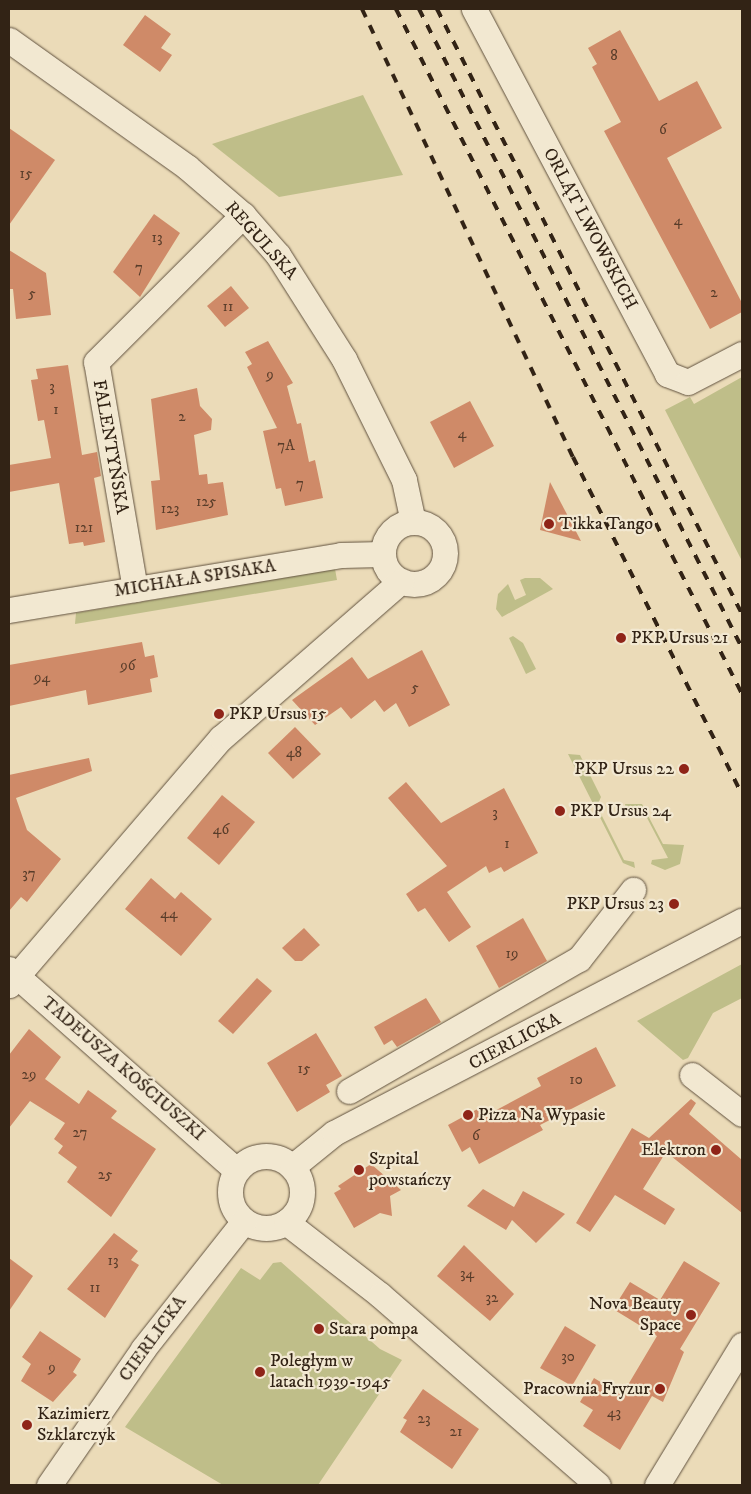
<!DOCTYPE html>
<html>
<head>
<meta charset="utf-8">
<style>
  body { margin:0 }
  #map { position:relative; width:751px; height:1494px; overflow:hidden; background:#ebdbb8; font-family:"IM FELL DW Pica",serif }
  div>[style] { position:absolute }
  .green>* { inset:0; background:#bfbe89 }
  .building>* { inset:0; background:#cf8a68 }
  .roads { filter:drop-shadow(0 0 1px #60513e) drop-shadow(0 0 1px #60513e) }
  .minor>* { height:25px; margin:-12.5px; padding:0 12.5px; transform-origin:12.5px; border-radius:12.5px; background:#f2e8d1 }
  .minor>.ring { margin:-12.5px; padding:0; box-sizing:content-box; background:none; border:25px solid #f2e8d1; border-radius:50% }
  .rail>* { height:4px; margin-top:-2px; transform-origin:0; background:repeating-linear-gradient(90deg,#322315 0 9px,transparent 0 18px) }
  .dots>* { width:14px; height:14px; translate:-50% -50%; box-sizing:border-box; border:2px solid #f2e8d1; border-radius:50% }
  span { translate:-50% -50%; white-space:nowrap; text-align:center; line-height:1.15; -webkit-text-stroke:4.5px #f2e8d1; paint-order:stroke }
  .number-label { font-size:15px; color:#593d2a }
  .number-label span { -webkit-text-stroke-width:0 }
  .street-label { font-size:18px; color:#322315 }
  .poi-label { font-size:18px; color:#322315 }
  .left { translate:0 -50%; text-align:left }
  .right { translate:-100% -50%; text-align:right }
  .frame { position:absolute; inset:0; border:10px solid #322315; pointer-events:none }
</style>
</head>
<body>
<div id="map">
  <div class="green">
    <i style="clip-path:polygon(363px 95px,403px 175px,279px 197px,212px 144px)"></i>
    <i style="clip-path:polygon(742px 377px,742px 561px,665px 410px,690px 397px,694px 404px)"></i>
    <i style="clip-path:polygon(335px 569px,337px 580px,75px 624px,76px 613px)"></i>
    <i style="clip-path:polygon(525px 578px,540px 578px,553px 589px,502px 617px,496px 609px,498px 594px,508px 584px,515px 600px,526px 595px,520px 580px)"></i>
    <i style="clip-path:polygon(513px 636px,523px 643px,536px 669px,526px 674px,509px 638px)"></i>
    <i style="clip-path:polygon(568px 754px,580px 755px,601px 797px,597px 806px,624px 860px,634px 862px,635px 868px,623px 863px)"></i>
    <i style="clip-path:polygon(625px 804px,642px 804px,663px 844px,684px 845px,680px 864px,665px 870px,651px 864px,652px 860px,668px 858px,645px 814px,626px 811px)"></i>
    <i style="clip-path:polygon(742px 964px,742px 998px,713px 1013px,688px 1058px,683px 1060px,637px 1021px)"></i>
    <i style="clip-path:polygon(281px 1262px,380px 1349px,402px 1360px,318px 1485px,223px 1485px,125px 1427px,241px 1268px,260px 1280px,273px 1263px)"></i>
  </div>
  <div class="building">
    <i style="clip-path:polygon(145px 15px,171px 34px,161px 48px,172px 55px,160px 72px,123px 45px)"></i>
    <i style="clip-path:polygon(620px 30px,659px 101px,697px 81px,722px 128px,667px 158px,742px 303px,742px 312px,710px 329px,604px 131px,621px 122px,592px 67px,597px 64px,588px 48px)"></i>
    <i style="clip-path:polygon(9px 128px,55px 160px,9px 225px)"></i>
    <i style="clip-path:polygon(154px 214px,180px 233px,140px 297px,113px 272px)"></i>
    <i style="clip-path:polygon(9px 250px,46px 273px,51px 315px,16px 319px,13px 289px,9px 289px)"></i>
    <i style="clip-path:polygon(231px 286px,249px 308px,225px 327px,207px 306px)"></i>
    <i style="clip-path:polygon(268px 341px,293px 383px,287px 386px,297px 424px,301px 423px,309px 462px,315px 460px,323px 498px,285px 506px,281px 488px,276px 489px,263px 431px,277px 428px,247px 367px,252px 364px,245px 352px)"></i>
    <i style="clip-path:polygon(68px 365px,82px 455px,97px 452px,101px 476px,94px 478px,105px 542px,84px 546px,83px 542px,69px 544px,59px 483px,9px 492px,9px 465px,51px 458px,44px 420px,38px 421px,31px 380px,38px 379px,36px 369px)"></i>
    <i style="clip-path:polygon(197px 388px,200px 406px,212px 419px,211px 430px,194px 435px,199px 475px,207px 474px,208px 484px,223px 482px,228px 515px,156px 530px,151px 481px,160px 480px,151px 399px)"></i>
    <i style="clip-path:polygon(470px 401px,494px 446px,454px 468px,430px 422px)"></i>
    <i style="clip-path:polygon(550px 482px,581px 541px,540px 530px)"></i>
    <i style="clip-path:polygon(142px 642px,145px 657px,154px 655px,158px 677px,150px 679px,152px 692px,88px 705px,86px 690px,9px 706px,9px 665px)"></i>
    <i style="clip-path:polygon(422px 650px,450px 705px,409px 727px,396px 703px,384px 712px,375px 700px,351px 719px,341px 707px,315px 725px,292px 700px,352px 657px,368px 679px)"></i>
    <i style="clip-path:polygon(295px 727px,321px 754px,293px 779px,268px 753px)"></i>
    <i style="clip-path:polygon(89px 758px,92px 771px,16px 798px,27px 830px,61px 859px,27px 902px,21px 897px,9px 911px,9px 775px)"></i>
    <i style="clip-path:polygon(406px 782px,441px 823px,504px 788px,538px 853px,504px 872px,501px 867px,489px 873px,486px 866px,447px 892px,471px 927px,449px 942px,425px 908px,418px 912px,406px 894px,447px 866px,388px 798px)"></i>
    <i style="clip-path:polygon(222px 795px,255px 822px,219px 865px,187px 838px)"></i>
    <i style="clip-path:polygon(151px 878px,175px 899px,181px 892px,212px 919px,181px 956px,125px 909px)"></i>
    <i style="clip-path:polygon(523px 918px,547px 961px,499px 988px,476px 946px)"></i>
    <i style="clip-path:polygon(304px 928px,320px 945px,302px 961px,295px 961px,282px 948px)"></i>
    <i style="clip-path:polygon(257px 978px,272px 991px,233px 1034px,218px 1021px)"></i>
    <i style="clip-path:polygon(426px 998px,441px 1022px,397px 1047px,392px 1040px,384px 1045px,374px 1027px)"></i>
    <i style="clip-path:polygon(29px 1029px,61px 1057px,45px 1079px,79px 1104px,88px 1090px,117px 1111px,111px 1118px,156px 1149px,111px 1217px,67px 1182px,77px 1167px,58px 1153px,63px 1146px,54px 1139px,65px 1123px,30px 1101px,9px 1128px,9px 1055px)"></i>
    <i style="clip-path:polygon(316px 1033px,342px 1076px,326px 1085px,330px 1092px,297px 1112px,267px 1063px)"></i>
    <i style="clip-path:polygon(596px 1047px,616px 1086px,540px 1125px,543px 1130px,479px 1164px,470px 1147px,462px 1152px,448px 1125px,483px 1106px,487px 1115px,541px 1086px,537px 1078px)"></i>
    <i style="clip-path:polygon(691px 1099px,696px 1103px,689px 1114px,742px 1160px,742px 1213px,666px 1152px,643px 1189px,675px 1209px,665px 1225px,615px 1195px,590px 1232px,576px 1223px,632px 1128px,649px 1138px)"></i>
    <i style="clip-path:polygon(371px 1164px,401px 1190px,390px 1196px,392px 1216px,380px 1213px,354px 1228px,334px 1193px,341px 1189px,338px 1186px)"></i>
    <i style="clip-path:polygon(483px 1189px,514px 1207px,523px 1191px,565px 1214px,536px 1243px,512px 1220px,506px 1230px,467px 1206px)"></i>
    <i style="clip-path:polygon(114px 1233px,138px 1251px,131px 1260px,139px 1265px,105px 1318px,67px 1289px)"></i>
    <i style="clip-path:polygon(464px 1245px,514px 1294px,490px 1321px,437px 1276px)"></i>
    <i style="clip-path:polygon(9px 1258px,33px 1276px,9px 1311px)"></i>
    <i style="clip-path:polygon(684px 1261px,720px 1283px,680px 1349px,684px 1352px,663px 1402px,652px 1396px,620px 1450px,583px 1426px,593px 1410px,580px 1402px,594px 1378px,622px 1395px,657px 1336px,613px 1309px,630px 1282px,660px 1300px)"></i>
    <i style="clip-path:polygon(565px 1326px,596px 1345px,572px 1386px,540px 1368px)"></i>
    <i style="clip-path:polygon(40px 1331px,81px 1359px,73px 1372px,77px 1375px,53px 1402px,21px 1381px,31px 1364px,22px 1357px)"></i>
    <i style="clip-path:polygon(423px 1389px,479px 1429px,452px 1469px,400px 1432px,407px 1420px,403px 1418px)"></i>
  </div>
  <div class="roads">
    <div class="minor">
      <i style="left:474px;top:9px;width:413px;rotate:62.1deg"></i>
      <i style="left:667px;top:374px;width:22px;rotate:21deg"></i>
      <i style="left:688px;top:382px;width:61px;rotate:-27.4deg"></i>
      <i style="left:9px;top:40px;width:219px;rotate:35.5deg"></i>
      <i style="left:187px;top:167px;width:74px;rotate:40.6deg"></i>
      <i style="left:243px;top:215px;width:53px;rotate:48.8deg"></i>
      <i style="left:278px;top:255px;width:123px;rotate:57.6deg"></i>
      <i style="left:344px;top:359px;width:135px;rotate:63.6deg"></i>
      <i style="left:404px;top:480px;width:43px;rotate:77.9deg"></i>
      <i class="ring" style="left:383px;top:522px;width:37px;height:37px"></i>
      <i style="left:135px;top:589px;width:230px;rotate:-99.7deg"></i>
      <i style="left:96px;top:362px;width:208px;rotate:-45deg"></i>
      <i style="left:9px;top:610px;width:337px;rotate:-9.4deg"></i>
      <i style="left:341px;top:555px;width:41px;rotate:-1.4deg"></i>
      <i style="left:9px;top:969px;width:303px;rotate:41.5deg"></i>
      <i style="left:9px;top:985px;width:326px;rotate:-49.4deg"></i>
      <i style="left:221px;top:738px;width:239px;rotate:-41.1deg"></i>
      <i style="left:692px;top:1075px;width:63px;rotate:38deg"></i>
      <i style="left:349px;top:1091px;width:265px;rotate:-29.9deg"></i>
      <i style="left:579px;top:959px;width:88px;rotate:-52deg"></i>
      <i class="ring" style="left:230px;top:1156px;width:47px;height:47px"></i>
      <i style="left:292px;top:1167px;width:54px;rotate:-39deg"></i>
      <i style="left:334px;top:1133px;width:460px;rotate:-27.5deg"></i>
      <i style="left:286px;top:1222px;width:119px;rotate:37.8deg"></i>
      <i style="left:380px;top:1295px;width:289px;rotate:41.1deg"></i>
      <i style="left:49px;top:1485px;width:165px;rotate:-55.3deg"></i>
      <i style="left:143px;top:1349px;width:163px;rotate:-51.7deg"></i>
      <i style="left:657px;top:1485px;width:164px;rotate:-58.7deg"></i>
    </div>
  </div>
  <div class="rail">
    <i style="left:362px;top:9px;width:495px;rotate:64.8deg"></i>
    <i style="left:573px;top:457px;width:378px;rotate:63.4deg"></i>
    <i style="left:396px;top:9px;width:767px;rotate:63.2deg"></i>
    <i style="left:419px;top:9px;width:716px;rotate:63.18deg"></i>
    <i style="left:437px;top:9px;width:678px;rotate:63.25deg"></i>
  </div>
  <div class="dots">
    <i style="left:549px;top:524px;background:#8f2418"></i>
    <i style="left:621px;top:638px;background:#8f2418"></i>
    <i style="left:219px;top:714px;background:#8f2418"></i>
    <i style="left:684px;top:769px;background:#8f2418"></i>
    <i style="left:560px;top:811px;background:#8f2418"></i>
    <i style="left:674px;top:904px;background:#8f2418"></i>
    <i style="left:468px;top:1115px;background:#8f2418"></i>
    <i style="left:716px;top:1150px;background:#8f2418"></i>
    <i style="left:359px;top:1170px;background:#8f2418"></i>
    <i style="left:691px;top:1315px;background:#8f2418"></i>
    <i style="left:319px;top:1329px;background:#8f2418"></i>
    <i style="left:260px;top:1372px;background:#8f2418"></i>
    <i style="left:660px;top:1389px;background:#8f2418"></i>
    <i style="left:27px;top:1425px;background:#8f2418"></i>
  </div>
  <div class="number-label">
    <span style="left:614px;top:56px">8</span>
    <span style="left:663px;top:130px">6</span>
    <span style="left:26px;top:174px">15</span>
    <span style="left:678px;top:221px">4</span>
    <span style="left:157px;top:238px">13</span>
    <span style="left:139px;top:268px">7</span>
    <span style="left:714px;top:293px">2</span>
    <span style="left:32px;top:294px">5</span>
    <span style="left:228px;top:307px">11</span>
    <span style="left:270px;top:375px">9</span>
    <span style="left:52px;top:387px">3</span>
    <span style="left:56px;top:410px">1</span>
    <span style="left:182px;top:417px">2</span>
    <span style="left:462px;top:434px">4</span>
    <span style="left:286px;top:446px">7A</span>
    <span style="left:300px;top:484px">7</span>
    <span style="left:206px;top:502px">125</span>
    <span style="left:170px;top:509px">123</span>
    <span style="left:84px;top:528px">121</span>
    <span style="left:128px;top:666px">96</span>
    <span style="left:42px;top:678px">94</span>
    <span style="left:415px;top:688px">5</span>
    <span style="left:294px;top:753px">48</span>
    <span style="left:495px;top:813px">3</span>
    <span style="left:221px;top:830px">46</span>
    <span style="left:507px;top:844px">1</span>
    <span style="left:29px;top:874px">37</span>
    <span style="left:169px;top:914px">44</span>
    <span style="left:512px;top:954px">19</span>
    <span style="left:304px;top:1069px">15</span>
    <span style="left:29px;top:1075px">29</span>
    <span style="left:576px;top:1080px">10</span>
    <span style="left:80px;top:1133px">27</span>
    <span style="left:476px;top:1136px">6</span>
    <span style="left:105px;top:1175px">25</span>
    <span style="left:113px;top:1261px">13</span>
    <span style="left:467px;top:1274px">34</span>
    <span style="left:95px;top:1288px">11</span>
    <span style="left:492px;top:1298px">32</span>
    <span style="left:568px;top:1357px">30</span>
    <span style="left:52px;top:1368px">9</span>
    <span style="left:614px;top:1413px">43</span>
    <span style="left:424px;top:1419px">23</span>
    <span style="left:456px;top:1432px">21</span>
  </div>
  <div class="street-label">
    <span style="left:590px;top:229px;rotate:62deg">ORLĄT LWOWSKICH</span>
    <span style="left:261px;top:241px;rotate:48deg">REGULSKA</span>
    <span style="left:110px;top:447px;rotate:80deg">FALENTYŃSKA</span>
    <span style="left:195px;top:579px;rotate:-9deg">MICHAŁA SPISAKA</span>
    <span style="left:515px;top:1042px;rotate:-28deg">CIERLICKA</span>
    <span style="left:123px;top:1069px;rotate:41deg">TADEUSZA KOŚCIUSZKI</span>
    <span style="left:153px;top:1339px;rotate:-54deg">CIERLICKA</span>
  </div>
  <div class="poi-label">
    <span class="left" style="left:559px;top:524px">Tikka Tango</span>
    <span class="left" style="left:631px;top:638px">PKP Ursus 21</span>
    <span class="left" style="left:229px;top:714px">PKP Ursus 15</span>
    <span class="right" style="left:674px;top:769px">PKP Ursus 22</span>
    <span class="left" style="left:570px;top:811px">PKP Ursus 24</span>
    <span class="right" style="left:664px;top:904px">PKP Ursus 23</span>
    <span class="left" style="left:478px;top:1115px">Pizza Na Wypasie</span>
    <span class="right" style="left:706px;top:1150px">Elektron</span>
    <span class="left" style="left:369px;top:1170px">Szpital<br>powstańczy</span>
    <span class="right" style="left:681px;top:1315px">Nova Beauty<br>Space</span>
    <span class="left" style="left:329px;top:1329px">Stara pompa</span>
    <span class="left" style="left:270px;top:1372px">Poległym w<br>latach 1939-1945</span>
    <span class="right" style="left:650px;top:1389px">Pracownia Fryzur</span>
    <span class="left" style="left:37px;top:1425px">Kazimierz<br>Szklarczyk</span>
  </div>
  <div class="frame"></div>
</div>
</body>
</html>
